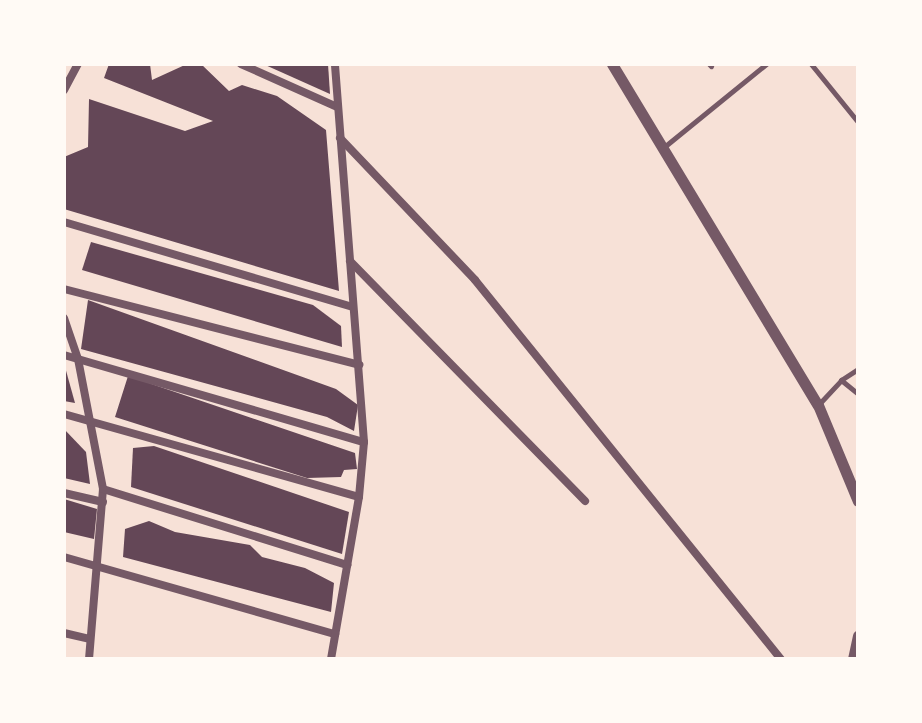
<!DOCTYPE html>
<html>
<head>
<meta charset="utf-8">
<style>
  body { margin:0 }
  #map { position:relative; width:922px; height:723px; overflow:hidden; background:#f7e1d7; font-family:"DejaVu Sans",sans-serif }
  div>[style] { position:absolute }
  .building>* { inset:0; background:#644757 }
  .service>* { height:5px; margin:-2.5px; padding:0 2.5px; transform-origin:2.5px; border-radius:2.5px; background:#755966 }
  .minor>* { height:8px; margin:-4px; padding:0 4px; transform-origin:4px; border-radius:4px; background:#755966 }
  .tertiary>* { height:11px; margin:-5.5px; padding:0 5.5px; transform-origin:5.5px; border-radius:5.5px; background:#755966 }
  span { translate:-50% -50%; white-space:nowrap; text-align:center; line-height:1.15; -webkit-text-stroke:8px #fffaf5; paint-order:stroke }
  .frame { position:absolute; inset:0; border:66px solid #fffaf5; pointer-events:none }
</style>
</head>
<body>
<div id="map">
  <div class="building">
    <i style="clip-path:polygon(109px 64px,150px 64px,152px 80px,187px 64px,201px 64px,229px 91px,242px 85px,277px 96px,326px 130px,339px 291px,64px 209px,64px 157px,88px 147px,89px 99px,185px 131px,213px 121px,104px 78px)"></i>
    <i style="clip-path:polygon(263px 64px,328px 64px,330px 94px)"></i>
    <i style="clip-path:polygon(91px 242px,313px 305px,341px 326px,342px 347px,82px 270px)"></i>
    <i style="clip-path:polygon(88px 300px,336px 389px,358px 405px,354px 431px,327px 417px,81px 349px)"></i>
    <i style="clip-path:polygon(64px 367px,65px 367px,75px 403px,64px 401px)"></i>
    <i style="clip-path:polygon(128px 376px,355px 453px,357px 469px,344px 470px,341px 477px,307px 478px,115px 417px)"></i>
    <i style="clip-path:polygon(64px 429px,86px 452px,90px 484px,64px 478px)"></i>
    <i style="clip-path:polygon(154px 446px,349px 512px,342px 554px,131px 487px,133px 448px)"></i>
    <i style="clip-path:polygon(64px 499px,97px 509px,94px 539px,64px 532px)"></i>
    <i style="clip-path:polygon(149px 521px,175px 532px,250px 545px,262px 557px,305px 568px,334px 583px,331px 612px,123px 557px,125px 529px)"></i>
  </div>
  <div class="service">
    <i style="left:709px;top:64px;width:3px;rotate:45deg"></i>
    <i style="left:811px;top:64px;width:75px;rotate:51deg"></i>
    <i style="left:664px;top:147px;width:132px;rotate:-39.1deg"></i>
    <i style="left:841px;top:380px;width:22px;rotate:39deg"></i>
    <i style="left:819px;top:404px;width:33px;rotate:-47deg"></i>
    <i style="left:841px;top:380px;width:20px;rotate:-33deg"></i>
  </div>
  <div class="minor">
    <i style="left:241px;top:64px;width:105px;rotate:24.1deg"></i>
    <i style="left:64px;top:90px;width:30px;rotate:-62deg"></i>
    <i style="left:340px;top:138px;width:196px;rotate:46.4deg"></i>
    <i style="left:475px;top:280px;width:487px;rotate:51.1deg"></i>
    <i style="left:64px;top:222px;width:301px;rotate:16.4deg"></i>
    <i style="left:350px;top:261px;width:336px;rotate:45.6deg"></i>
    <i style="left:64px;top:289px;width:305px;rotate:14.4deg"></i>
    <i style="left:64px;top:318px;width:43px;rotate:71.1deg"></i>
    <i style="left:78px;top:359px;width:132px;rotate:79.1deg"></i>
    <i style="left:103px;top:489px;width:171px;rotate:94.7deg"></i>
    <i style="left:64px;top:355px;width:312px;rotate:16.2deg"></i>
    <i style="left:64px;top:414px;width:306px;rotate:15.7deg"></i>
    <i style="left:103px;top:489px;width:256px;rotate:17.3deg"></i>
    <i style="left:64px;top:493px;width:40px;rotate:13deg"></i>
    <i style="left:64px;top:557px;width:282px;rotate:15.9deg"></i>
    <i style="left:64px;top:633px;width:26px;rotate:13deg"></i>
    <i style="left:331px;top:659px;width:164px;rotate:-80.2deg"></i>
    <i style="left:359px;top:497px;width:55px;rotate:-84.8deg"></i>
    <i style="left:364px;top:442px;width:379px;rotate:-94.4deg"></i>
  </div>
  <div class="tertiary">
    <i style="left:612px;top:64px;width:398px;rotate:58.9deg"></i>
    <i style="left:818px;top:405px;width:104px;rotate:67.4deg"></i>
    <i style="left:853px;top:659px;width:24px;rotate:-78deg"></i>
  </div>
  <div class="frame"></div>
</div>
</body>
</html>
